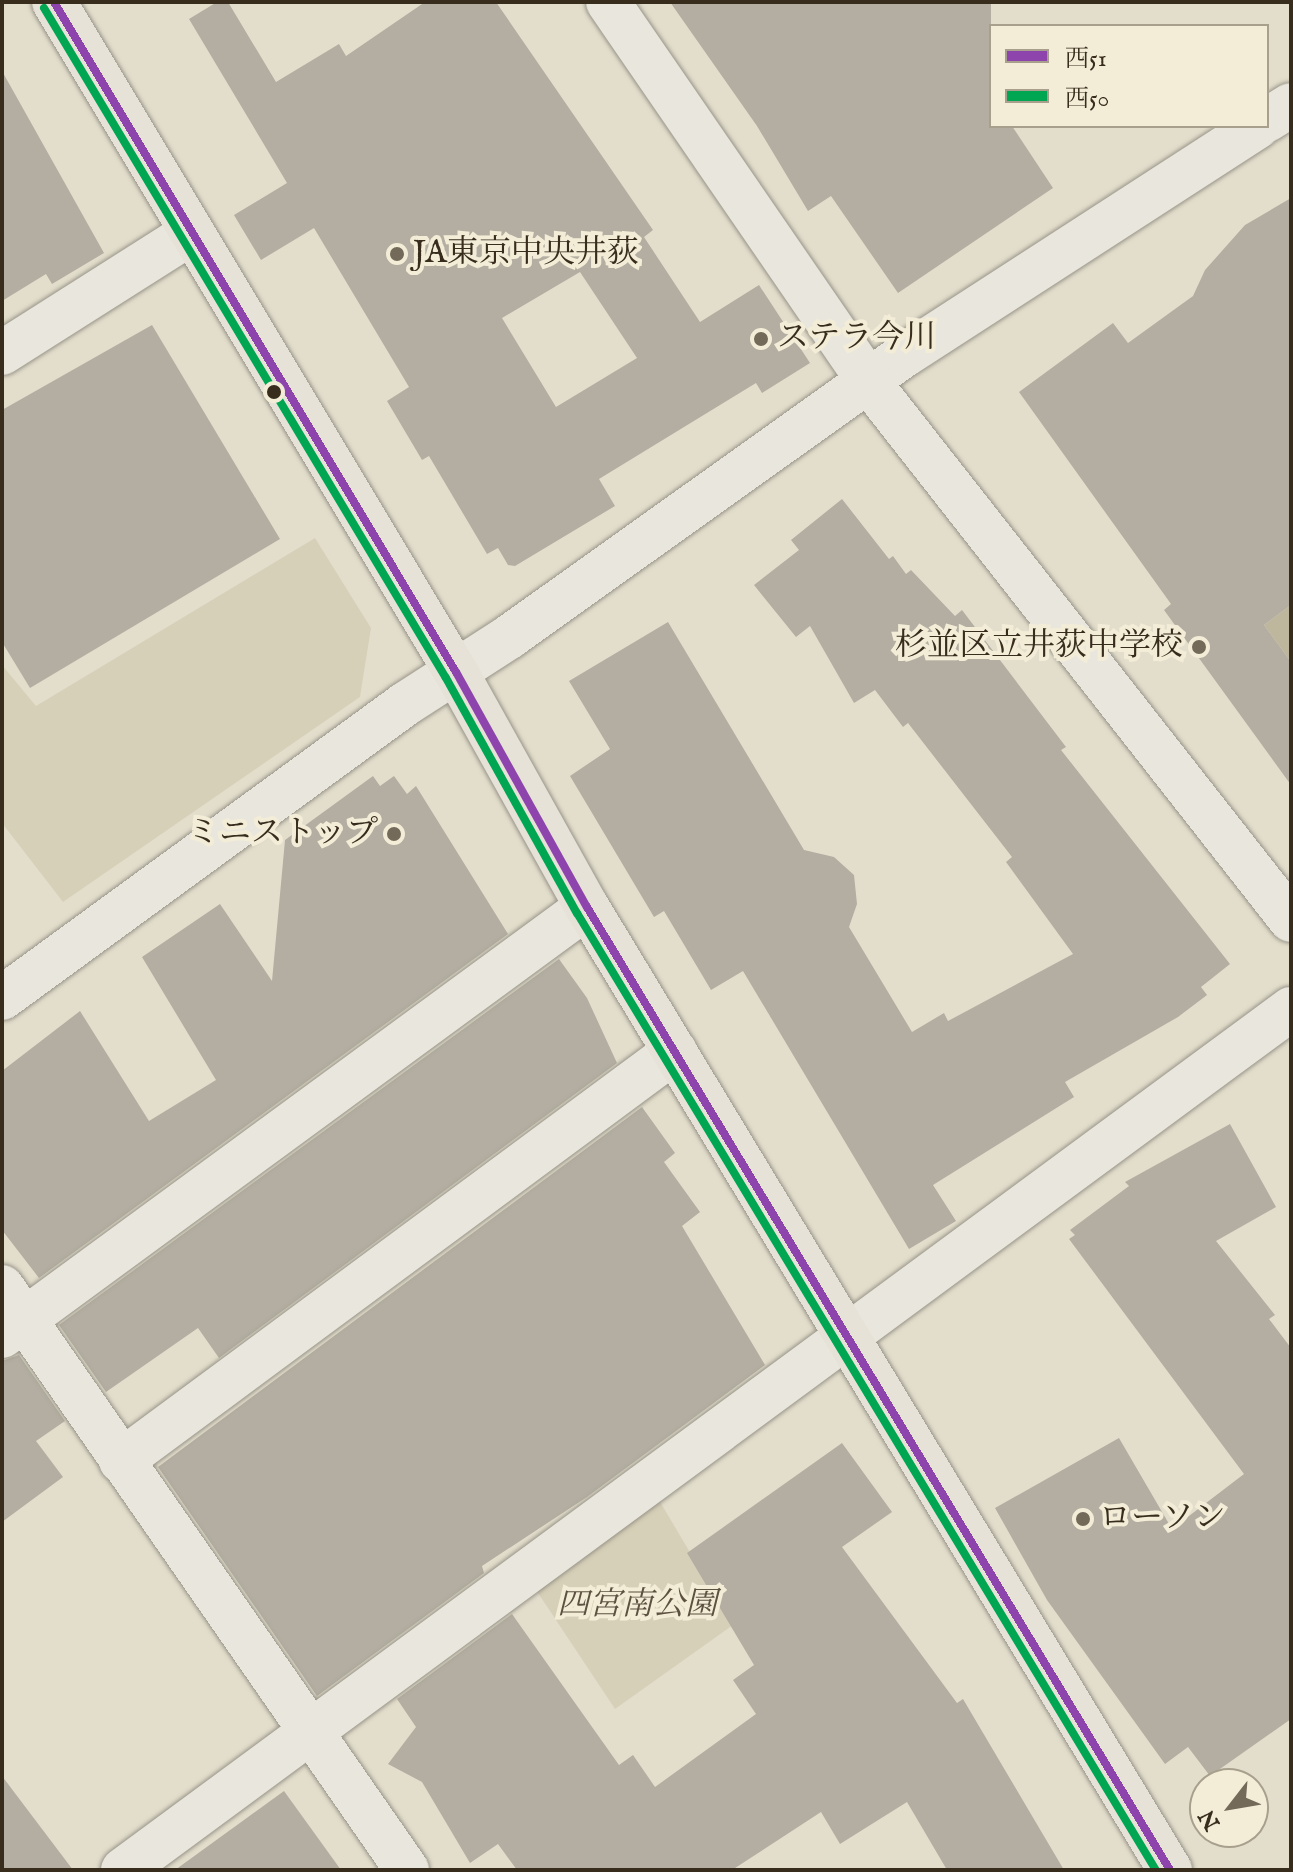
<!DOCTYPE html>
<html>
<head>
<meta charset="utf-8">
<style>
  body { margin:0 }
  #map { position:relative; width:1293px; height:1872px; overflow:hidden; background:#e3decc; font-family:"IM FELL English","Noto Serif JP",serif }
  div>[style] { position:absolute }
  .green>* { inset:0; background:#d7d0b8 }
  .water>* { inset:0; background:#bfb69e }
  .building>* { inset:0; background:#b3aea1 }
  .roads { filter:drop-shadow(0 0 2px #989488) drop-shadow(0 0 2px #989488) }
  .minor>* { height:44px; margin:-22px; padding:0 22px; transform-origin:22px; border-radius:22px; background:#e9e6de }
  .major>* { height:44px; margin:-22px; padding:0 22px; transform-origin:22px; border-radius:22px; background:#e6e2d8 }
  .bus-1>* { height:8px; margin:-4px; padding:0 4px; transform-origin:4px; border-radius:4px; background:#8e44ad }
  .bus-2>* { height:8px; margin:-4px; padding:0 4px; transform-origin:4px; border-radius:4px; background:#00a651 }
  .dots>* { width:22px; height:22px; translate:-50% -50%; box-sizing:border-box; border:4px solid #f3edd8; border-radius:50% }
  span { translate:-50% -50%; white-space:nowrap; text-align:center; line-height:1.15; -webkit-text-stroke:8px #f3edd8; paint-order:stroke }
  .poi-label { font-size:32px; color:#382c1d }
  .left { translate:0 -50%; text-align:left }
  .right { translate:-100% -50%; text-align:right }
  .park-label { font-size:32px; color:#5d5240; font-style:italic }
  .frame { position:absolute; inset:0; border:4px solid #382c1d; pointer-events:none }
  .legend { position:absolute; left:989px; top:24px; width:280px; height:104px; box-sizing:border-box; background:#f3edd8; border:2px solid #a8a08d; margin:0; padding:10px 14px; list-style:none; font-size:24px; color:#382c1d }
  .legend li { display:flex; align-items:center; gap:16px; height:40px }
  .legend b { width:40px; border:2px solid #a8a08d }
  .north { position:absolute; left:1189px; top:1768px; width:80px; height:80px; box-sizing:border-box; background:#f3edd8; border:2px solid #a8a08d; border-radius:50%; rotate:239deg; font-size:22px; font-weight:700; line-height:32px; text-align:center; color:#382c1d }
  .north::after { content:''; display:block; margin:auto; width:28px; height:36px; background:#746a5a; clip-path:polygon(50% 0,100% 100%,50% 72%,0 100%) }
</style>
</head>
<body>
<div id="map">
  <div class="green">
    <i style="clip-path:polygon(315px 538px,371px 628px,360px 697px,63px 902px,2px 823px,2px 665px,36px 706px)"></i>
    <i style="clip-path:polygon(659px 1500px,733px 1625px,615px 1709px,536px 1590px)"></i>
  </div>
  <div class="water">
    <i style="clip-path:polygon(1291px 605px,1291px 662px,1264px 625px)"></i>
  </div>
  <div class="building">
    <i style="clip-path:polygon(evenodd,217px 2px,228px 2px,276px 82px,339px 44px,346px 56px,425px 2px,496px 2px,653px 230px,644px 237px,700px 322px,759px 285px,810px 363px,762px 393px,756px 383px,599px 479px,615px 506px,515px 566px,508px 565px,498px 548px,487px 554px,429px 456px,422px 460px,387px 401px,409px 387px,314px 228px,261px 260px,234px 215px,287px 183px,189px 19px,217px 2px,580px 272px,637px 358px,556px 407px,502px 318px,580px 272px)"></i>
    <i style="clip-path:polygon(670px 2px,991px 2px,991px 126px,1012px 126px,1053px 188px,898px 293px,831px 196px,808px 211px,757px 126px)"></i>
    <i style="clip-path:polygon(2px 71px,104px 253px,52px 284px,46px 274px,2px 301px)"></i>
    <i style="clip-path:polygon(1291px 198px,1291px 605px,1264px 625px,1291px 662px,1291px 785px,1164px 610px,1171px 604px,1019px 392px,1113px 323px,1128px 343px,1193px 296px,1205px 270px,1245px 225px)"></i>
    <i style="clip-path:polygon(152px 325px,280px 539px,30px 688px,2px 642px,2px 410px)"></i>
    <i style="clip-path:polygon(842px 499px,889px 559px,893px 556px,906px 574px,911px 570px,955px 616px,962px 610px,1066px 747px,1061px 750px,1230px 964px,1201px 987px,1207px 995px,1178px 1017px,1065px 1082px,1074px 1097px,933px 1185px,956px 1221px,909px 1249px,743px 971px,711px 990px,664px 911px,654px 917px,570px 776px,610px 749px,569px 681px,668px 622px,804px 850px,834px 857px,854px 875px,857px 904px,849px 927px,912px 1032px,944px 1013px,948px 1021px,1073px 954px,1006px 862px,1012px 857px,908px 723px,903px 727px,875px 690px,854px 703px,810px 626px,796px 637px,754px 585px,799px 550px,791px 540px)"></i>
    <i style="clip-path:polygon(373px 776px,380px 786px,394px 776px,407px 794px,416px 786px,508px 934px,39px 1278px,2px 1230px,2px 1071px,80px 1011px,149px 1121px,216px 1080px,142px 957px,220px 904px,272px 981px,285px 840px)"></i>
    <i style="clip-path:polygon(559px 959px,587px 998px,617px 1063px,219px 1358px,198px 1328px,106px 1392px,59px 1325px)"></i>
    <i style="clip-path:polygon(642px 1107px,675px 1153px,664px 1162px,700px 1212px,682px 1226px,765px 1365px,587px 1497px,482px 1566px,484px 1573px,317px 1696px,158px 1467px)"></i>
    <i style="clip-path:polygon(1230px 1124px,1276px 1207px,1216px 1241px,1275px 1315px,1269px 1319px,1291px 1348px,1291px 1719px,1210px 1776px,1188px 1747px,1165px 1764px,1047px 1600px,995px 1508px,1119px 1438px,1172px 1529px,1244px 1474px,1069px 1239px,1075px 1235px,1070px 1230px,1129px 1186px,1125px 1182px)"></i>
    <i style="clip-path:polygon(19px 1355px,65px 1421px,36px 1441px,63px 1477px,2px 1522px,2px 1361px)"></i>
    <i style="clip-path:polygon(842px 1443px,892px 1512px,842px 1547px,957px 1703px,963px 1699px,1064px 1870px,947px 1870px,907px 1802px,840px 1844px,821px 1812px,732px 1870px,517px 1870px,498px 1844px,470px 1863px,422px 1782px,388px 1764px,416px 1727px,397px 1699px,512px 1614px,619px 1765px,633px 1755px,655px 1787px,756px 1714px,733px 1680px,754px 1665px,687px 1553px)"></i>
    <i style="clip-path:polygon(2px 1776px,73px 1870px,2px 1870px)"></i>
    <i style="clip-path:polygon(284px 1791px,341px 1870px,175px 1870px)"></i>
  </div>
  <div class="roads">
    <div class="minor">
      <i style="left:608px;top:2px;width:460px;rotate:55.5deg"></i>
      <i style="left:868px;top:381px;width:685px;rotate:51.88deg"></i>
      <i style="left:1267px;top:120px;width:28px;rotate:-32deg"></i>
      <i style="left:2px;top:353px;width:224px;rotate:-32.4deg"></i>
      <i style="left:2px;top:998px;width:499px;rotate:-36.1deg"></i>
      <i style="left:405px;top:704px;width:124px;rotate:-32.8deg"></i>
      <i style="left:509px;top:637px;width:488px;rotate:-35.5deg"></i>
      <i style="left:906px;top:354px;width:419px;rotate:-32.9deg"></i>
      <i style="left:2px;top:1287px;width:710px;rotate:55.21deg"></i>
      <i style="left:2px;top:1336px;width:725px;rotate:-36.25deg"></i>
      <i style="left:121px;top:1461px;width:689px;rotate:-36.5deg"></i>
      <i style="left:123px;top:1870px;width:1451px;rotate:-36.4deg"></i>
    </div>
    <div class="major">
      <i style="left:54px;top:2px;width:781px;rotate:59.04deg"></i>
      <i style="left:456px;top:672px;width:269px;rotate:60.9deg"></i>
      <i style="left:587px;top:907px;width:1126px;rotate:58.81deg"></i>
    </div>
  </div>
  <div class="bus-1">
    <i style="left:54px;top:2px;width:781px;rotate:59.04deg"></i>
    <i style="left:456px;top:672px;width:269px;rotate:60.9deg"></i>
    <i style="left:587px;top:907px;width:1126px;rotate:58.81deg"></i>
  </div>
  <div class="bus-2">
    <i style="left:44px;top:8px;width:781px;rotate:59.04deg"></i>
    <i style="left:446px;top:678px;width:269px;rotate:60.9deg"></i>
    <i style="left:577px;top:913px;width:1119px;rotate:58.83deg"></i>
  </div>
  <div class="dots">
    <i style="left:397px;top:254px;background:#746a5a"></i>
    <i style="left:761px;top:339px;background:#746a5a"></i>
    <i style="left:274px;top:392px;background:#382c1d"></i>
    <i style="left:1199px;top:647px;background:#746a5a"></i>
    <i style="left:394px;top:834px;background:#746a5a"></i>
    <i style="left:1083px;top:1519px;background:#746a5a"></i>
  </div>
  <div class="poi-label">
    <span class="left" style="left:413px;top:254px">JA東京中央井荻</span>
    <span class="left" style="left:777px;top:339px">ステラ今川</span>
    <span class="right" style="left:1183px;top:647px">杉並区立井荻中学校</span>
    <span class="right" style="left:378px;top:834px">ミニストップ</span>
    <span class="left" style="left:1099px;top:1519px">ローソン</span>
  </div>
  <div class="park-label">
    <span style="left:637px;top:1606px">四宮南公園</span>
  </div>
  <div class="frame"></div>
  <ul class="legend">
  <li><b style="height:10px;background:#8e44ad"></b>西51</li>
  <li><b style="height:10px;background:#00a651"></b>西50</li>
  </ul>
  <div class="north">N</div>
</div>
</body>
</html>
